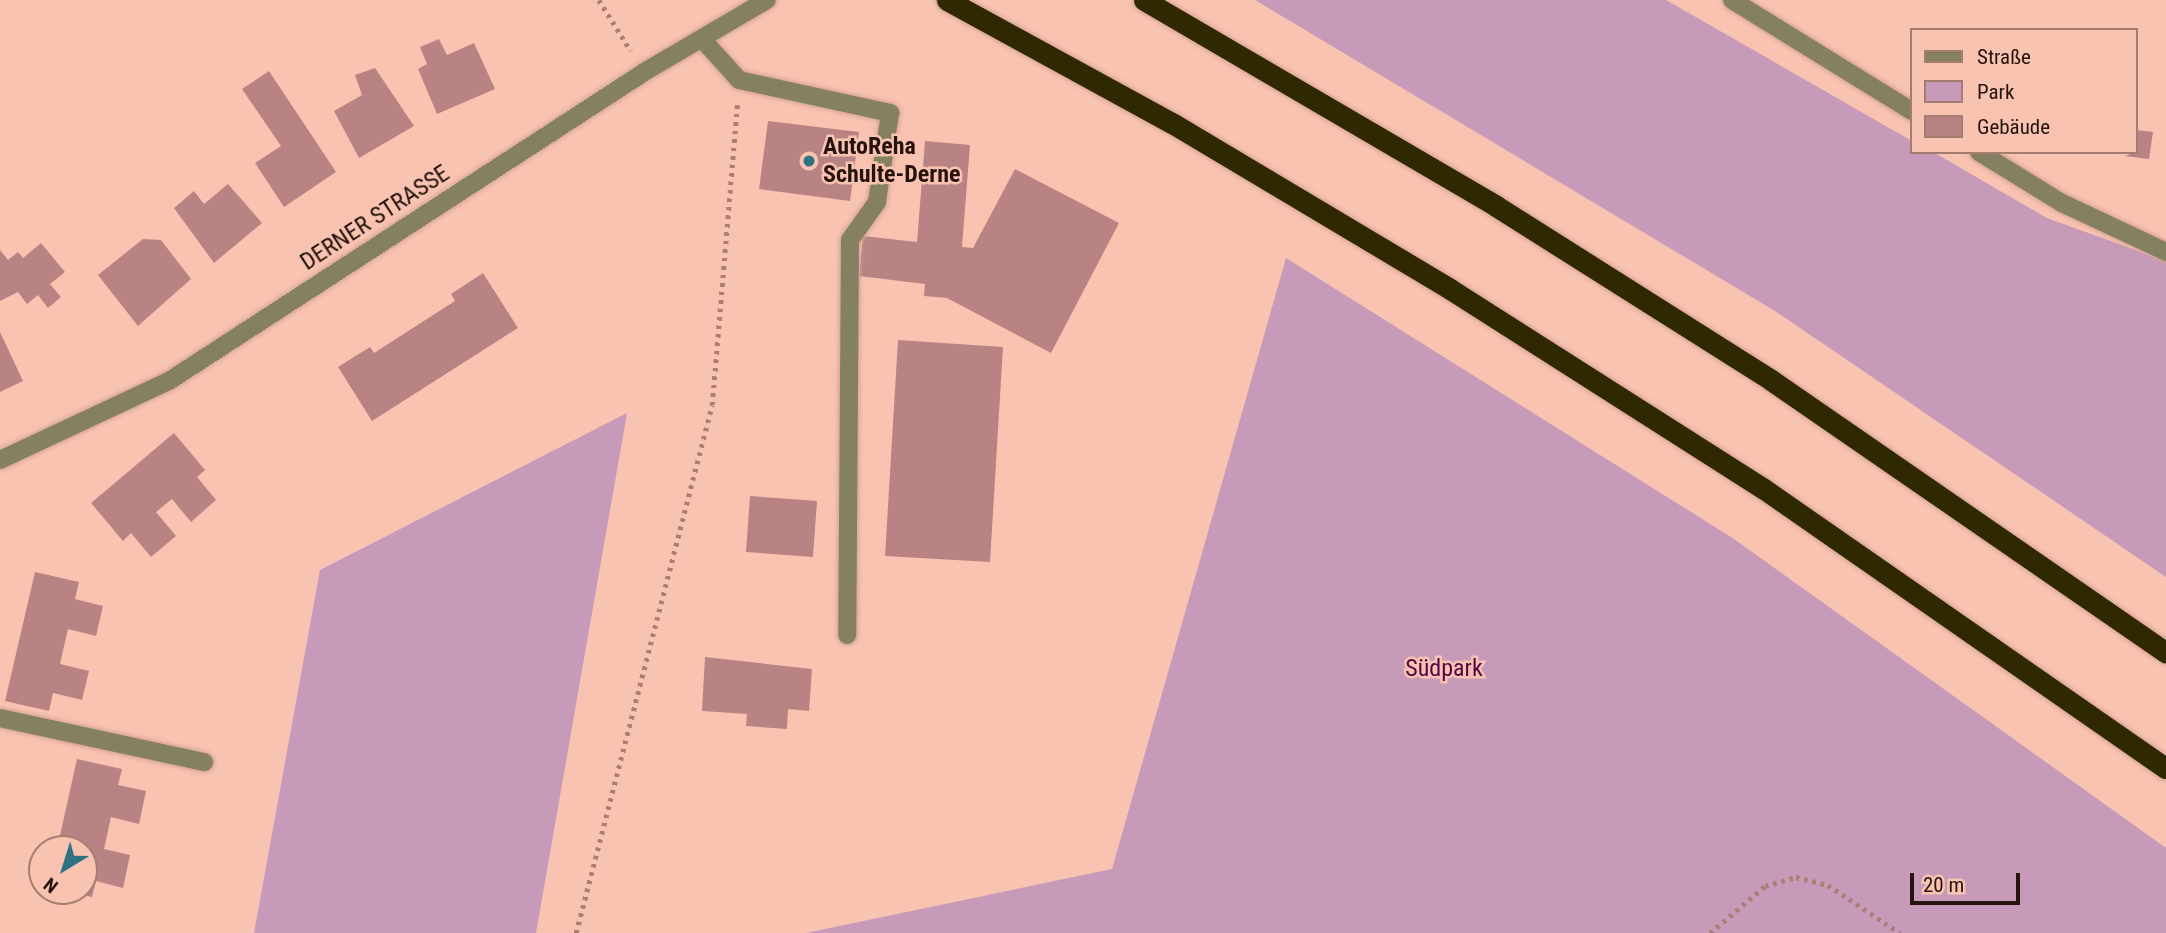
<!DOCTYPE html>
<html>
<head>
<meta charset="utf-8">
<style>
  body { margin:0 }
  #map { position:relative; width:2166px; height:933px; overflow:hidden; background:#f9c3b2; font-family:"Roboto Condensed",sans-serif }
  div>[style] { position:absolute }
  .green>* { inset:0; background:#c79ab9 }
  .building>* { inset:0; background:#b98384 }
  .path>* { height:4.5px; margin-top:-2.25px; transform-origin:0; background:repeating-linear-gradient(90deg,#a98073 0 3.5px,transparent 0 8.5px) }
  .roads { filter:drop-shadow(0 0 2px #d3a394) drop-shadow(0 0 2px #d3a394) }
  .service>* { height:18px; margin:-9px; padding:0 9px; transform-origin:9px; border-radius:9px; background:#868063 }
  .minor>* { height:18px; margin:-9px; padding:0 9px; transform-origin:9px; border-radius:9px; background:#868063 }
  .tertiary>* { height:18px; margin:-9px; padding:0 9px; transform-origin:9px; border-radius:9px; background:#868063 }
  .motorway>* { height:21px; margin:-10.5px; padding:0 10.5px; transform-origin:10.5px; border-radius:10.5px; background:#302800 }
  .dots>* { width:19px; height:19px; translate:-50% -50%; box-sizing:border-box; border:4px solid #f9c3b2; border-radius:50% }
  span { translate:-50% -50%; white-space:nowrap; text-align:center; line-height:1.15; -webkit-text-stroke:5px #f9c3b2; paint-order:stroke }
  .poi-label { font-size:24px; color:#26130d; font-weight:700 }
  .left { translate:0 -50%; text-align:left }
  .street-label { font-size:24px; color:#26130d }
  .park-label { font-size:24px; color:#520544 }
  .legend { position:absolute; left:1910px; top:28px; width:228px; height:126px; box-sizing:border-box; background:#f9c3b2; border:2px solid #a57d70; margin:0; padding:9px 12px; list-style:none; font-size:21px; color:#26130d }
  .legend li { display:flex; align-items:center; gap:14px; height:35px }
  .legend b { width:35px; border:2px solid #a57d70 }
  .north { position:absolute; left:28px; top:835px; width:70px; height:70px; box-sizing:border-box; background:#f9c3b2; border:2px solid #a57d70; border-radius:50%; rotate:218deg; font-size:19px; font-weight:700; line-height:28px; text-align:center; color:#26130d }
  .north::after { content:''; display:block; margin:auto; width:24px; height:32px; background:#307284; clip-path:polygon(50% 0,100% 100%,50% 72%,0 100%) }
  .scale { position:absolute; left:1910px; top:873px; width:110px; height:32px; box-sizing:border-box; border:4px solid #26130d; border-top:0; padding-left:9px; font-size:21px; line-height:24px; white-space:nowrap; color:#26130d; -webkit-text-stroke:5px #f9c3b2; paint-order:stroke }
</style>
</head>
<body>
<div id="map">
  <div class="green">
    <i style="clip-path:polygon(1255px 0,1666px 0,1912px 141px,1912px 152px,1933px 152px,2047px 218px,2166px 261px,2166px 577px,1775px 311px)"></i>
    <i style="clip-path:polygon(1286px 258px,1734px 539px,2166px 848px,2166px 933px,806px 933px,1112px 869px)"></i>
    <i style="clip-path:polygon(627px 413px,536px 933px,254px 933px,320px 570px)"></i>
  </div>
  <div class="building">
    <i style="clip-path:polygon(439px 39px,447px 55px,474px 43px,495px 89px,437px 114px,418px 69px,427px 64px,420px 47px)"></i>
    <i style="clip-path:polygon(375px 68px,414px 126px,359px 158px,334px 111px,362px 95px,355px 75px)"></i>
    <i style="clip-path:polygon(269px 71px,336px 172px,284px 207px,255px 163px,281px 146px,242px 89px)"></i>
    <i style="clip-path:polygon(768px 121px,859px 132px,850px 201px,759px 189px)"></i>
    <i style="clip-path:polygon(2136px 130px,2153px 132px,2149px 159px,2125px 156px,2136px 152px)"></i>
    <i style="clip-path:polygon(925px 141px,970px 145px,962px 247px,973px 248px,1015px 169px,1119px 223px,1051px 353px,947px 298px,924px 296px,925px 284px,859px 276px,863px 236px,917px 242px)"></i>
    <i style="clip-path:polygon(228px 184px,262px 223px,214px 263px,174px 208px,194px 191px,204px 204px)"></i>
    <i style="clip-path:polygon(143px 239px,161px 240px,191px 279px,138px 326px,98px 275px)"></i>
    <i style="clip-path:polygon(41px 243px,65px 272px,50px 284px,61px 297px,48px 308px,38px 295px,27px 304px,18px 292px,0 301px,0 250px,8px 260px,18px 252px,23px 258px)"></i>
    <i style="clip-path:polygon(483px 273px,518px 328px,372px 421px,338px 367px,370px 347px,374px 353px,455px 301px,451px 294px)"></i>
    <i style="clip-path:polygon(0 332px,23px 381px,0 392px)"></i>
    <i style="clip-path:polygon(898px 340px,1003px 347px,990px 562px,885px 556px)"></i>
    <i style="clip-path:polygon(174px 433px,205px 470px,197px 477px,216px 500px,191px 522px,172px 499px,156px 512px,176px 536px,151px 557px,131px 533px,123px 541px,91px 503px)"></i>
    <i style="clip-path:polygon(750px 496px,817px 501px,813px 557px,746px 552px)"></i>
    <i style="clip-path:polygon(35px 572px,79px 582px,75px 599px,103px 606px,96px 636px,68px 629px,60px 664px,89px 671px,82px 700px,53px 693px,49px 711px,5px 701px)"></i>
    <i style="clip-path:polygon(705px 657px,812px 669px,809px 711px,788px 709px,787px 729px,746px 726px,747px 714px,702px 711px)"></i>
    <i style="clip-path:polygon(77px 759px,122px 769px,118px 785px,146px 791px,139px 824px,111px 817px,104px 849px,130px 855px,123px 888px,96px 881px,92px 897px,69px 892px,84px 891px,84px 849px,57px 849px)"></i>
  </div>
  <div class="path">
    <i style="left:599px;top:0;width:60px;rotate:57.9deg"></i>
    <i style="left:576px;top:933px;width:545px;rotate:-75.56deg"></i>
    <i style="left:712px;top:405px;width:301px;rotate:-85.2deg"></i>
    <i style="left:1710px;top:933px;width:72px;rotate:-40.5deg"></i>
    <i style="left:1765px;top:886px;width:32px;rotate:-16deg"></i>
    <i style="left:1796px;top:877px;width:33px;rotate:14deg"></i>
    <i style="left:1828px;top:885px;width:87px;rotate:33.7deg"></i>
  </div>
  <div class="roads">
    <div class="service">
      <i style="left:702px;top:39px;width:55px;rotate:47.9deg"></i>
      <i style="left:739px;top:80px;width:155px;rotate:12.3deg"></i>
      <i style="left:890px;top:113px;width:90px;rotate:98.3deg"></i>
      <i style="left:877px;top:202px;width:47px;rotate:125.4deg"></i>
      <i style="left:850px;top:240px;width:395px;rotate:90.4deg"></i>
      <i style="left:0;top:718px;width:209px;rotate:12.2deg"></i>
    </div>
    <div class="minor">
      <i style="left:1732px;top:0;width:211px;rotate:31.7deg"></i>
      <i style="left:1979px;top:152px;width:97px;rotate:31.6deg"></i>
      <i style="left:2062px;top:203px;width:115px;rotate:25.2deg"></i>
    </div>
    <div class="tertiary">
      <i style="left:0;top:460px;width:187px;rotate:-25.1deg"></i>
      <i style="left:169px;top:381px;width:569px;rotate:-33.02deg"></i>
      <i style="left:646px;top:71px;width:140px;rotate:-30.4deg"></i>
    </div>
    <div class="motorway">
      <i style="left:947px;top:0;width:256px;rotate:28.7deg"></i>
      <i style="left:1172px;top:123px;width:324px;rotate:30.8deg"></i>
      <i style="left:1450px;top:289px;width:372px;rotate:32.5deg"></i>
      <i style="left:1764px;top:489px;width:489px;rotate:34.8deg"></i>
      <i style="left:1144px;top:0;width:408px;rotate:30.3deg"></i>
      <i style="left:1496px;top:206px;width:325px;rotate:32.3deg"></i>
      <i style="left:1771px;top:380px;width:480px;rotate:34.6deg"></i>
    </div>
  </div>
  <div class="dots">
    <i style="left:809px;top:161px;background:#307284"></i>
  </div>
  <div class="poi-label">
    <span class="left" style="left:823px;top:161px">AutoReha<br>Schulte-Derne</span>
  </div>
  <div class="street-label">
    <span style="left:375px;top:218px;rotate:-33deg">DERNER STRASSE</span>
  </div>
  <div class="park-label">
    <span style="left:1444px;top:669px">Südpark</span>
  </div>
  <ul class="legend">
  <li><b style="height:9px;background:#868063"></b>Straße</li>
  <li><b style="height:19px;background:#c79ab9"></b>Park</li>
  <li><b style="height:19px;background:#b98384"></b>Gebäude</li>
  </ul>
  <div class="north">N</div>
  <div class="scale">20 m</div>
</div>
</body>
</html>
